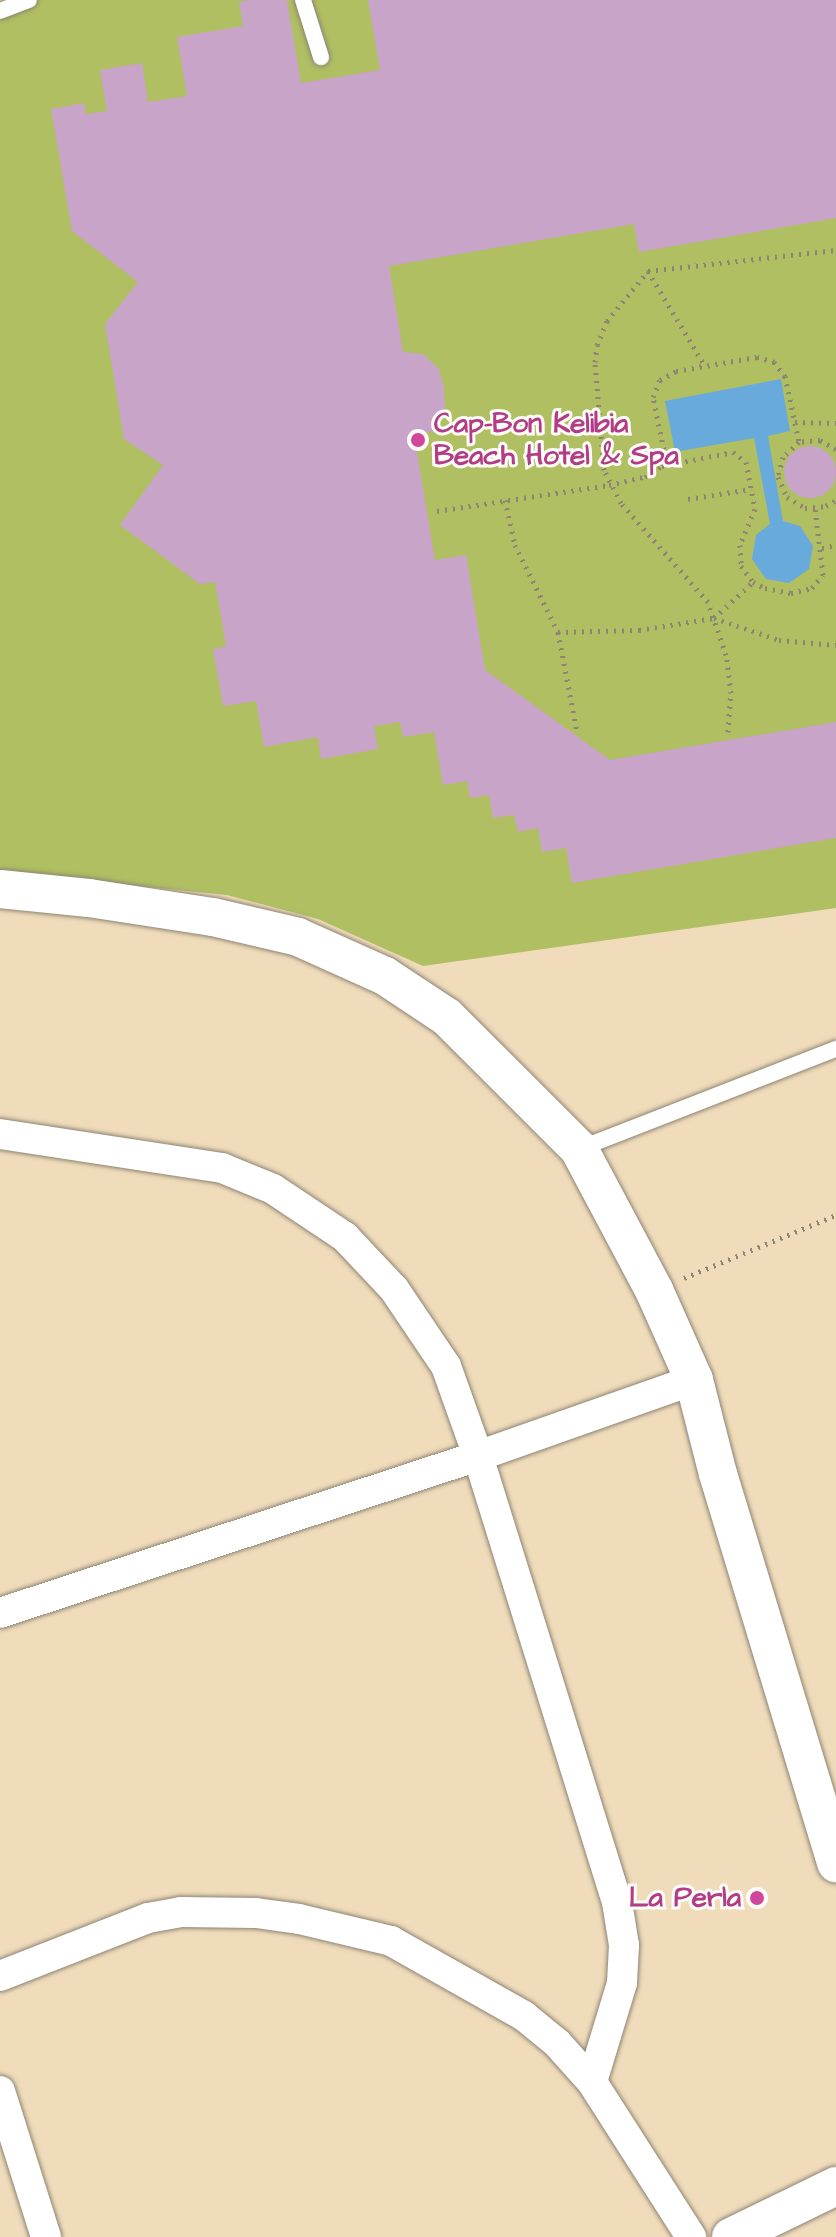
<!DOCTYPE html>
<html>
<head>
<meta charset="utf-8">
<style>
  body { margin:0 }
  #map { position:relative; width:836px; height:2237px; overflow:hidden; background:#f0dcbb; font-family:"Architects Daughter",sans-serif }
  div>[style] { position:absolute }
  .green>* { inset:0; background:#b0bf62 }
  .water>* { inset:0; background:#69aadd }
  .building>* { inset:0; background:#c8a4c9 }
  .round { border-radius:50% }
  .path>* { height:5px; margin-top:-2.5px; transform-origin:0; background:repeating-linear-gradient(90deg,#8e8473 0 2px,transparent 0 8px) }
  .roads { filter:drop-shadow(0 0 2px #8e8473) drop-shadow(0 0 2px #8e8473) }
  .service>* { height:16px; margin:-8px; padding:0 8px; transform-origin:8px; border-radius:8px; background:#fff }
  .minor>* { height:30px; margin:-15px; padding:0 15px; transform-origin:15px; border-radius:15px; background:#fff }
  .tertiary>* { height:38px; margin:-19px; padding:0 19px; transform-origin:19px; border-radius:19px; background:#fff }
  .dots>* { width:22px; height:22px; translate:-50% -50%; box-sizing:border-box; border:4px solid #fdfcf7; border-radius:50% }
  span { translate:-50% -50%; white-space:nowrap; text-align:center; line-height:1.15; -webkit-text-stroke:6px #fdfcf7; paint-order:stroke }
  .hotel-label { font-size:28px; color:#b23c85; font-weight:700 }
  .left { translate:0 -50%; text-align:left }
  .right { translate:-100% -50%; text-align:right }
</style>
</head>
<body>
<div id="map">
  <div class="green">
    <i style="clip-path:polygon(18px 0,836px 0,836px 908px,423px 966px,318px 919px,227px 895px,0 872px,0 7px)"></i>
  </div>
  <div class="water">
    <i style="clip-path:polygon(781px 379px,790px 431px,768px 436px,783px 521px,800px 526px,813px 546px,809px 569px,789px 583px,766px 579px,752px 559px,756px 535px,770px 524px,754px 438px,675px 452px,665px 401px)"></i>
  </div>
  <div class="building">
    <i style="clip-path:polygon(249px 0,287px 0,301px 83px,380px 70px,368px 0,836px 0,836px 218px,639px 252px,634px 224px,389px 266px,403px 352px,423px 354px,439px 369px,444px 388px,445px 410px,435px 431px,414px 434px,435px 560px,466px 555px,485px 670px,610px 760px,836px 722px,836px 838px,572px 883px,566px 848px,542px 852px,538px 828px,518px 832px,514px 815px,493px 818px,489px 795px,470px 798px,467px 781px,443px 785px,434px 732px,403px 737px,400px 722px,374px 726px,378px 749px,321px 759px,318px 737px,264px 747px,256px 701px,223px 706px,213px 649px,226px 646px,215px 582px,200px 584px,120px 525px,163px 465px,124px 439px,105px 324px,138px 282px,72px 231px,51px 109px,84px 103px,86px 114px,107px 111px,100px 70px,142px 63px,148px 102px,187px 96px,177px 37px,243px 26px,239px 2px)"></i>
    <i class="round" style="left:784px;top:446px;width:52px;height:52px"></i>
  </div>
  <div class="path">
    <i style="left:648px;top:271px;width:111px;rotate:59deg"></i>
    <i style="left:795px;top:422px;width:41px;rotate:1.4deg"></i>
    <i style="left:836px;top:449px;width:18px;rotate:-151deg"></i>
    <i style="left:820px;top:440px;width:21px;rotate:175deg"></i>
    <i style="left:799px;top:442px;width:22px;rotate:137deg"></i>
    <i style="left:783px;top:457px;width:21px;rotate:104deg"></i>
    <i style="left:778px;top:477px;width:22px;rotate:66deg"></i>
    <i style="left:787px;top:497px;width:21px;rotate:31deg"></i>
    <i style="left:805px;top:508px;width:21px;rotate:-5deg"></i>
    <i style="left:826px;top:506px;width:12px;rotate:-31deg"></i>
    <i style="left:667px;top:465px;width:69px;rotate:-101.6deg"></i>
    <i style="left:653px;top:397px;width:18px;rotate:-68deg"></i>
    <i style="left:660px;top:380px;width:18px;rotate:-29deg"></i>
    <i style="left:676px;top:371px;width:82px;rotate:-9.8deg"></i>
    <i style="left:757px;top:357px;width:18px;rotate:16deg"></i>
    <i style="left:774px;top:362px;width:18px;rotate:52deg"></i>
    <i style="left:785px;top:376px;width:67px;rotate:78deg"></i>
    <i style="left:688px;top:499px;width:64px;rotate:-9deg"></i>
    <i style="left:505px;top:500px;width:46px;rotate:77.5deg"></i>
    <i style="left:515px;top:545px;width:97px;rotate:63.7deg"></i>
    <i style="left:558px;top:632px;width:102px;rotate:79.2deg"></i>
    <i style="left:437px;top:511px;width:174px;rotate:-8.6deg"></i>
    <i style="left:609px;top:485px;width:37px;rotate:-13deg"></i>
    <i style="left:645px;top:477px;width:20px;rotate:-33deg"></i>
    <i style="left:662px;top:466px;width:72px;rotate:-11.2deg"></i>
    <i style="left:733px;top:452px;width:16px;rotate:38deg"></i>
    <i style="left:746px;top:462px;width:48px;rotate:79.2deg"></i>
    <i style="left:755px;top:509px;width:39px;rotate:113deg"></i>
    <i style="left:740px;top:545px;width:21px;rotate:87deg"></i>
    <i style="left:741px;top:566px;width:20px;rotate:53deg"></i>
    <i style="left:753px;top:582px;width:13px;rotate:27deg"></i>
    <i style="left:765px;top:588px;width:26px;rotate:11deg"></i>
    <i style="left:791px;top:593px;width:22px;rotate:-13deg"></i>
    <i style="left:812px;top:588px;width:17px;rotate:-50deg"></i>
    <i style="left:823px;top:575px;width:66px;rotate:-96.9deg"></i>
    <i style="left:822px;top:548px;width:14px;rotate:-12deg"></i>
    <i style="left:714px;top:618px;width:53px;rotate:-42.7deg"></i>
    <i style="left:558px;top:632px;width:81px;rotate:-1.4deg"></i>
    <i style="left:639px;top:630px;width:76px;rotate:-9.1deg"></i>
    <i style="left:714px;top:618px;width:69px;rotate:18.7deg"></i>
    <i style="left:779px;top:640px;width:57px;rotate:5deg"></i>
    <i style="left:728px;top:732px;width:39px;rotate:-86deg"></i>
    <i style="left:731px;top:693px;width:38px;rotate:-97deg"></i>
    <i style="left:726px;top:655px;width:56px;rotate:-108.8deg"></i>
    <i style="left:708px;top:602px;width:132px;rotate:-131.3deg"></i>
    <i style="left:621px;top:503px;width:37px;rotate:-117deg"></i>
    <i style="left:604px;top:470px;width:108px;rotate:-94.8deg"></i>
    <i style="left:595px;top:362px;width:17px;rotate:-83deg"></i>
    <i style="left:597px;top:345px;width:26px;rotate:-67deg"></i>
    <i style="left:607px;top:321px;width:65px;rotate:-50.6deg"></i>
    <i style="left:648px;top:271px;width:189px;rotate:-6.4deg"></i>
    <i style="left:684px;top:1278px;width:165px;rotate:-22.5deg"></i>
  </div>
  <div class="roads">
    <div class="service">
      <i style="left:303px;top:0;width:60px;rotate:72.5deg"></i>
      <i style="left:0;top:11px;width:31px;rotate:-21deg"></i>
      <i style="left:579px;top:1149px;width:276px;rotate:-21.3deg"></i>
    </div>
    <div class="minor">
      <i style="left:0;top:1134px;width:225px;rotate:8.7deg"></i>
      <i style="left:222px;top:1168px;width:55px;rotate:22.4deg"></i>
      <i style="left:273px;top:1189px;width:87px;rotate:33.7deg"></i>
      <i style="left:345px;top:1237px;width:71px;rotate:46.7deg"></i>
      <i style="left:394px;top:1289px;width:93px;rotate:56deg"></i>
      <i style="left:446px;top:1366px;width:96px;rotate:70.4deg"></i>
      <i style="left:478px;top:1456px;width:467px;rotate:72.7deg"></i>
      <i style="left:617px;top:1902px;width:44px;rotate:80.8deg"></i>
      <i style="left:624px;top:1945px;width:38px;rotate:93deg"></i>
      <i style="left:622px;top:1983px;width:103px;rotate:106.9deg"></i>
      <i style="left:0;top:1613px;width:503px;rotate:-18.18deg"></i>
      <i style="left:478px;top:1456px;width:229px;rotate:-19.4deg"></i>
      <i style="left:0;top:1976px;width:159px;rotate:-21.4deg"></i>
      <i style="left:148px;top:1918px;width:34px;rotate:-10deg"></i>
      <i style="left:181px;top:1912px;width:75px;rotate:0.8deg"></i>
      <i style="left:256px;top:1913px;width:43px;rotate:7.9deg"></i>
      <i style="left:299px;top:1919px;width:95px;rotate:13.4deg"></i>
      <i style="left:391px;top:1941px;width:153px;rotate:29.4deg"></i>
      <i style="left:524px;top:2016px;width:43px;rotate:39.3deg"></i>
      <i style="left:557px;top:2043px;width:52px;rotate:48.1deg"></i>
      <i style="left:592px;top:2082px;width:184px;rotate:57.4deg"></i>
      <i style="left:0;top:2091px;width:153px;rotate:72.5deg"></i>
    </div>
    <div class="tertiary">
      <i style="left:0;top:889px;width:89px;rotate:5.8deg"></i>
      <i style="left:89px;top:898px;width:125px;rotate:8.7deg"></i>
      <i style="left:213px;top:917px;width:87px;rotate:13.2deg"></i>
      <i style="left:298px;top:937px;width:95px;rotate:24.1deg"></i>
      <i style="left:385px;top:976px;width:74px;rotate:33.5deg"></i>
      <i style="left:447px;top:1017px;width:187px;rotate:45deg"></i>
      <i style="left:579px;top:1149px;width:160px;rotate:62deg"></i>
      <i style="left:654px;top:1290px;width:98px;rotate:66deg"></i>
      <i style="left:694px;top:1380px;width:97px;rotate:75.7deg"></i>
      <i style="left:718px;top:1474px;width:407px;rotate:73.1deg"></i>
      <i style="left:731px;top:2237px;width:117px;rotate:-25.9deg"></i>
    </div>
  </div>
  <div class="dots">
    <i style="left:418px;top:440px;background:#d1479c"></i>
    <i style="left:757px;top:1898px;background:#d1479c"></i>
  </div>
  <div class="hotel-label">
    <span class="left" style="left:434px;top:440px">Cap-Bon Kelibia<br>Beach Hotel &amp; Spa</span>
    <span class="right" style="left:741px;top:1898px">La Perla</span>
  </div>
</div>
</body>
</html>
